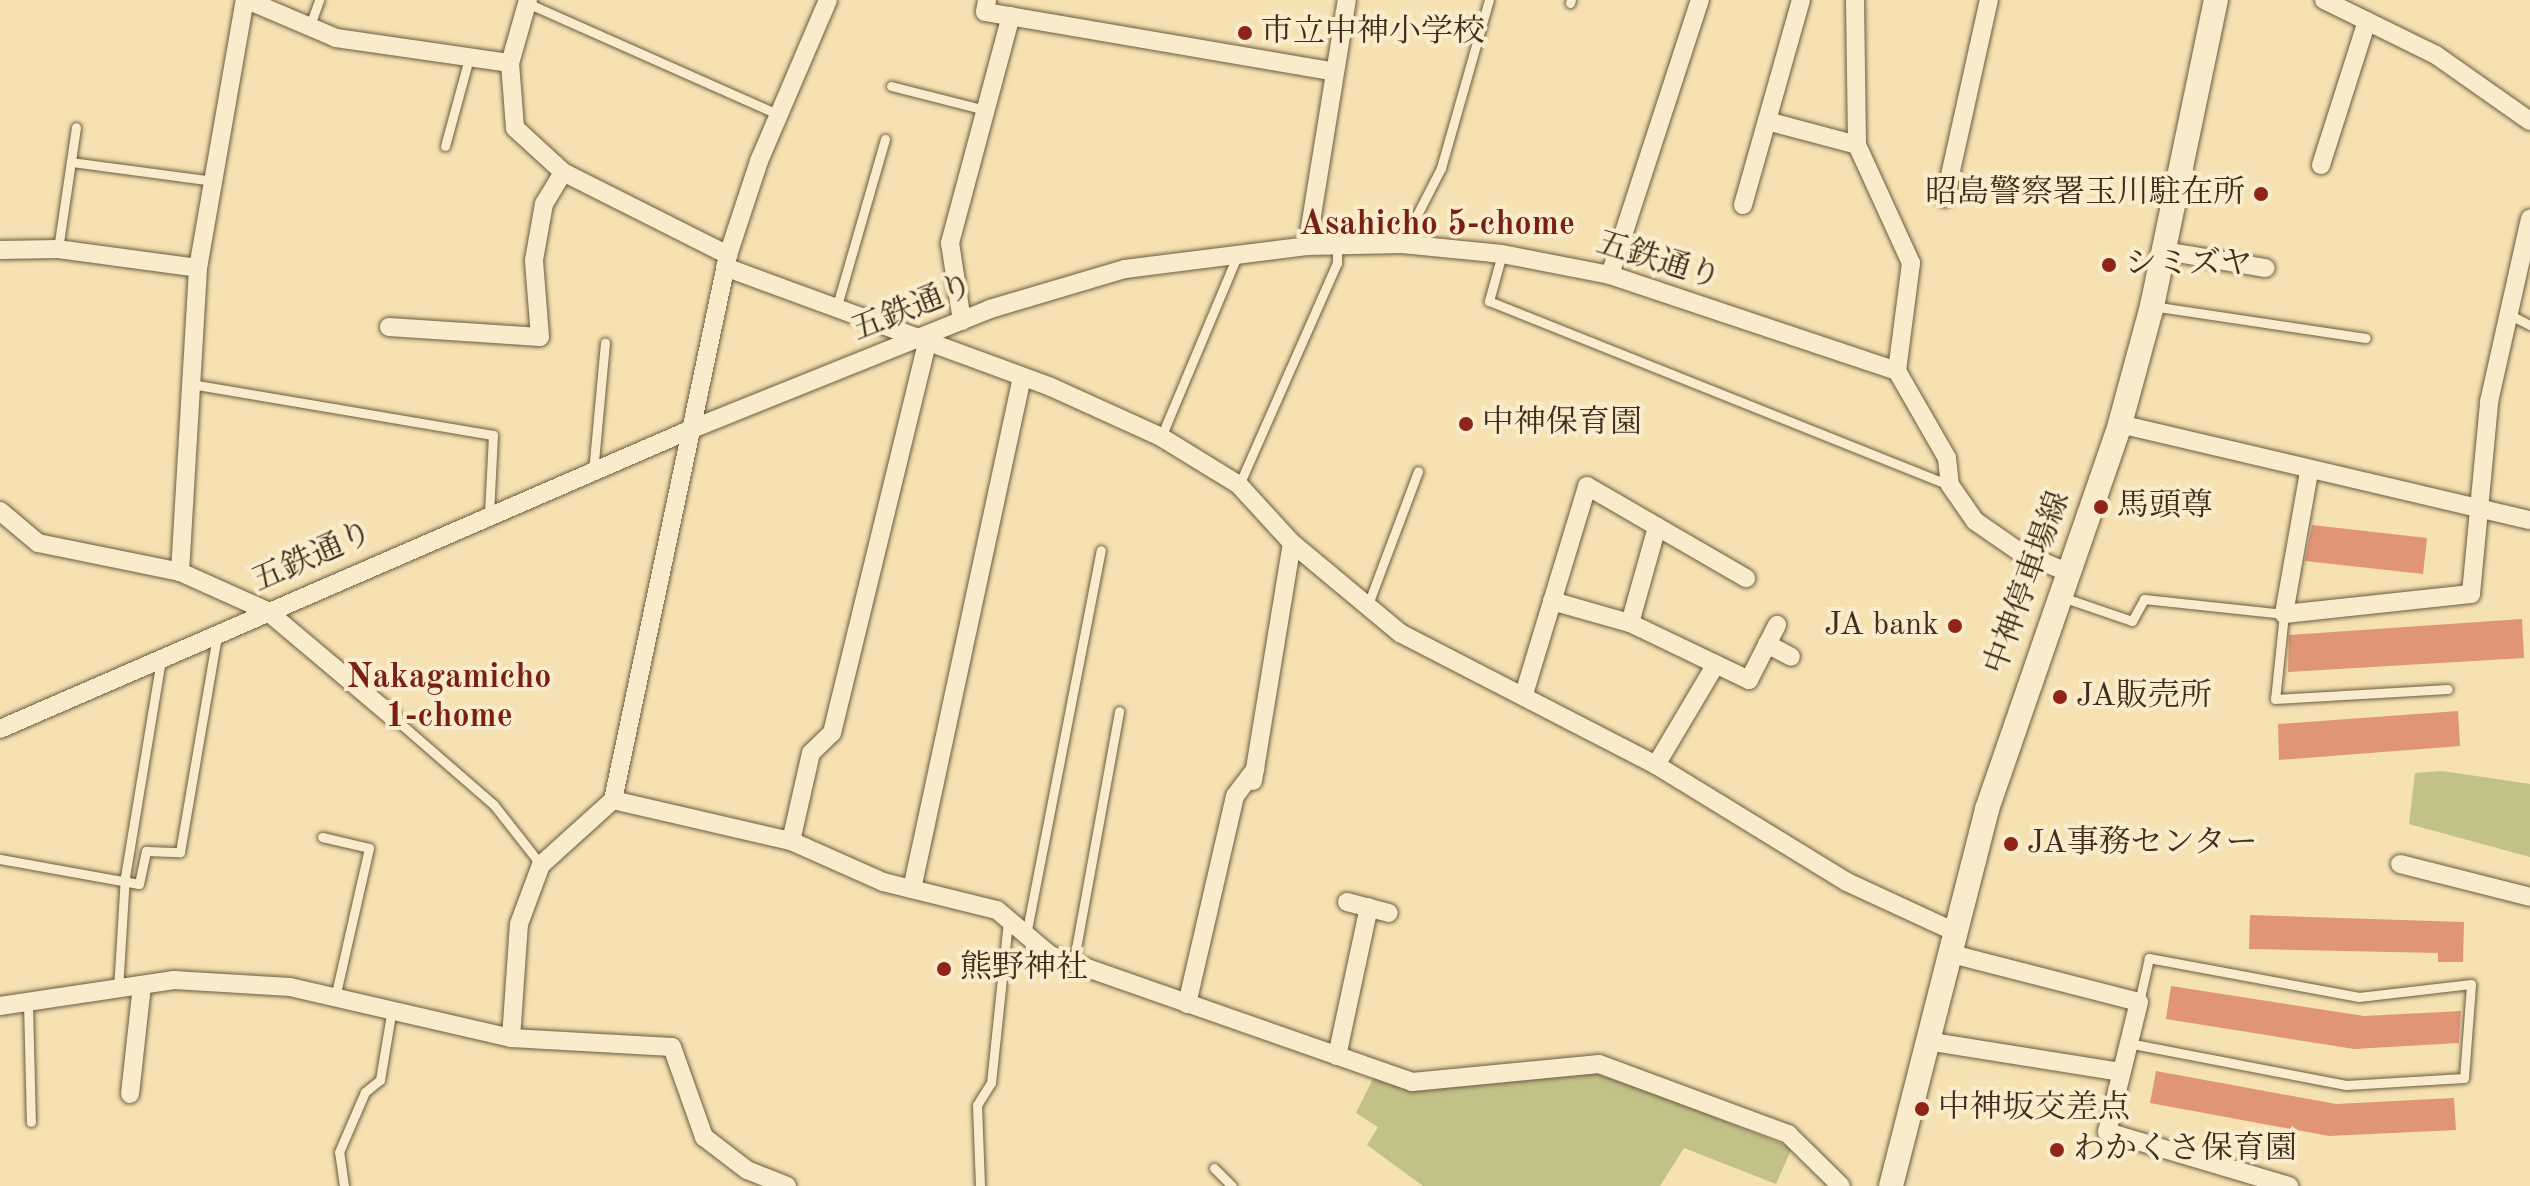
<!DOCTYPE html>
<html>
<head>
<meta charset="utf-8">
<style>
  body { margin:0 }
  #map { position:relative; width:2530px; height:1186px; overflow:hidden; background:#f5e1b1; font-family:"Old Standard TT","Noto Serif JP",serif }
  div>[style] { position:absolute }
  .green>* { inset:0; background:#c1c188 }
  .building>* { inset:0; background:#e19577 }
  .roads { filter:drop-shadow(0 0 2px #6c5b40) drop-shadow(0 0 2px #6c5b40) }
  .lane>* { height:9px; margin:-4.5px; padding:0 4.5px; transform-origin:4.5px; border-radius:4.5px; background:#f8eccc }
  .street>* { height:18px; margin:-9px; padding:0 9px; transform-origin:9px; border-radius:9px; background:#f8eccc }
  .secondary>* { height:24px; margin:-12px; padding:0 12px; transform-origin:12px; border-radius:12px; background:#f8eccc }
  .dots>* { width:22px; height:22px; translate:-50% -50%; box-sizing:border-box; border:4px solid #f8eccc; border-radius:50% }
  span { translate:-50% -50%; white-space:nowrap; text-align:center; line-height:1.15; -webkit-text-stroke:8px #f8eccc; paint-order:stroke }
  .poi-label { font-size:32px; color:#3f2e1b }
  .left { translate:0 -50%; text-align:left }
  .right { translate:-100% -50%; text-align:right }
  .street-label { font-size:32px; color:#3f2e1b }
  .neighbourhood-label { font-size:34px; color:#7a1f14; font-weight:700 }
</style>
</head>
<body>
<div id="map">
  <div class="green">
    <i style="clip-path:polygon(2442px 771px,2530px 784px,2530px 857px,2409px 824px,2415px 773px)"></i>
    <i style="clip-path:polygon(1602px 1072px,1792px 1148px,1776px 1184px,1684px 1148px,1660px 1186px,1423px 1186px,1367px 1145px,1378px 1127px,1356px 1113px,1374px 1077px,1420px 1091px)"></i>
  </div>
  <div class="building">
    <i style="clip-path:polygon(2312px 525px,2427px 538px,2423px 574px,2305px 561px)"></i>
    <i style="clip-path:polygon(2522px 619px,2524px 658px,2288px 672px,2289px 635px)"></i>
    <i style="clip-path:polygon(2458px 711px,2460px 746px,2279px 760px,2278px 724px)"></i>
    <i style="clip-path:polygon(2250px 915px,2464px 922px,2463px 962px,2438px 962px,2438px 953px,2249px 949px)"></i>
    <i style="clip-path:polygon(2171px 986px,2364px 1016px,2461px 1011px,2459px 1043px,2354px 1049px,2166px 1019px)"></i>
    <i style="clip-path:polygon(2156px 1071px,2336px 1104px,2454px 1098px,2456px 1130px,2329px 1136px,2150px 1103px)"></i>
  </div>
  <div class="roads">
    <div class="lane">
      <i style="left:527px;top:3px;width:277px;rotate:23.9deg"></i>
      <i style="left:1570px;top:3px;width:3px;rotate:-72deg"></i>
      <i style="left:309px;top:28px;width:30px;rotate:-70deg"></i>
      <i style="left:891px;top:86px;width:98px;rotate:14.2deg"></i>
      <i style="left:445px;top:146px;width:91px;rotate:-74.7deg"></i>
      <i style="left:71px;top:162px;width:143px;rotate:7.6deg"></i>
      <i style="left:1402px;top:244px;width:85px;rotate:-62.8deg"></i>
      <i style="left:1441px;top:168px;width:175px;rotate:-74.1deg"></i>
      <i style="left:58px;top:249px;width:123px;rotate:-81.6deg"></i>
      <i style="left:1502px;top:254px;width:49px;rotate:105.5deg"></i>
      <i style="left:1489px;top:301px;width:495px;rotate:21.8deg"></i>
      <i style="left:2152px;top:306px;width:216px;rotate:8.5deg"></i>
      <i style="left:836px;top:309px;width:177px;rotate:-73.9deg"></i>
      <i style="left:2512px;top:316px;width:20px;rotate:27deg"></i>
      <i style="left:191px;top:384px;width:306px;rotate:9.6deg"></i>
      <i style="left:493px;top:435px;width:78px;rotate:92.9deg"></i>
      <i style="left:1161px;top:437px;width:196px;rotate:-67.2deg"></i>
      <i style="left:593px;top:472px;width:130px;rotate:-84.7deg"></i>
      <i style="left:1239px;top:485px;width:243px;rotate:-66.2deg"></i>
      <i style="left:1337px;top:263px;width:18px;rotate:-90deg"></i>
      <i style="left:2062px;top:597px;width:74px;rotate:18.9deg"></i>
      <i style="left:2132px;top:621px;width:25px;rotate:-61deg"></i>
      <i style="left:2144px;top:599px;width:141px;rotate:6.1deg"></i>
      <i style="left:2284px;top:614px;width:85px;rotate:96deg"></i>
      <i style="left:2275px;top:699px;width:173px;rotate:-3.3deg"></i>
      <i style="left:1367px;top:607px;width:145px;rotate:-69.4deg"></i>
      <i style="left:394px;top:718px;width:133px;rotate:41deg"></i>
      <i style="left:494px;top:805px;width:76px;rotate:51.9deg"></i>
      <i style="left:322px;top:837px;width:48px;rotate:13.2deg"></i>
      <i style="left:369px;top:848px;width:149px;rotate:102.8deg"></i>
      <i style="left:0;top:859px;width:141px;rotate:10.2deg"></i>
      <i style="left:139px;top:884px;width:34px;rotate:-78deg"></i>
      <i style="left:146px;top:851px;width:34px;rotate:2deg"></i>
      <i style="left:180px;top:852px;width:220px;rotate:-80.3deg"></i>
      <i style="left:1026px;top:935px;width:392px;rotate:-79deg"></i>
      <i style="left:1073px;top:965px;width:258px;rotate:-79.7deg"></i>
      <i style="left:118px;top:990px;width:113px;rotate:-86.5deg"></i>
      <i style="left:125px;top:877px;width:220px;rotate:-80.6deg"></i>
      <i style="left:28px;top:1003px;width:119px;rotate:88.6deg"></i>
      <i style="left:2128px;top:1043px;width:222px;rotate:10.9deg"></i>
      <i style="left:2346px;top:1085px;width:118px;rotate:-3.4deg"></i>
      <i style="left:2464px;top:1078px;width:94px;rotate:-85.7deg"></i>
      <i style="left:2471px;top:984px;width:113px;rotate:173.4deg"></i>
      <i style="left:2359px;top:997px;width:214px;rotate:-169.5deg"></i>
      <i style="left:2149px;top:958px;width:45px;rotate:102.8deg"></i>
      <i style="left:1214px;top:1168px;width:25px;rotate:45deg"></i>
      <i style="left:344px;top:1186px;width:34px;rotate:-98deg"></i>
      <i style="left:339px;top:1152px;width:65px;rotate:-66.6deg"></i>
      <i style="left:365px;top:1092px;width:19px;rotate:-39deg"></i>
      <i style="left:380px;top:1080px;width:73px;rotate:-80.5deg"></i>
      <i style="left:980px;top:1186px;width:81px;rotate:-92.1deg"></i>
      <i style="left:977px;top:1105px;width:26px;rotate:-58deg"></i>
      <i style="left:991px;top:1083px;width:164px;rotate:-84deg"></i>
    </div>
    <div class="street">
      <i style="left:247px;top:0;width:97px;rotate:23.1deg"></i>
      <i style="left:336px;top:38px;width:176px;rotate:8.2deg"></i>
      <i style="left:528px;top:0;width:66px;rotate:105.9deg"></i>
      <i style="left:510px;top:63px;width:65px;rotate:85.6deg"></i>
      <i style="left:515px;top:128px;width:65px;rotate:42.5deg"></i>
      <i style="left:563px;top:172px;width:185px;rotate:26.7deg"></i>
      <i style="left:987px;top:0;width:12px;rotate:99deg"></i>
      <i style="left:985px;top:12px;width:351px;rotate:9.7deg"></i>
      <i style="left:1855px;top:0;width:145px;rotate:89.2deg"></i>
      <i style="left:1857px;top:145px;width:130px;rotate:65.4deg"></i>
      <i style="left:1911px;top:263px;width:109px;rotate:97.4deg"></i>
      <i style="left:1897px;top:371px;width:100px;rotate:60.1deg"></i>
      <i style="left:1947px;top:458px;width:27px;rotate:84deg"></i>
      <i style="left:1950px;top:485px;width:44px;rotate:55.2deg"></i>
      <i style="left:1975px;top:521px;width:56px;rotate:34.8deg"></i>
      <i style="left:2021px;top:553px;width:50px;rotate:22.4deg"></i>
      <i style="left:2324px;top:0;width:125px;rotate:26.2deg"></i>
      <i style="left:2436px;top:55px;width:115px;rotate:35.1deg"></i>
      <i style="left:1767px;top:121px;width:93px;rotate:14.9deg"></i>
      <i style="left:2321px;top:165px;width:151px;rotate:-72.3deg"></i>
      <i style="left:1945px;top:198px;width:203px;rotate:-77.5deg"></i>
      <i style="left:1743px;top:205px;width:213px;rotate:-74.2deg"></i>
      <i style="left:1307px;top:246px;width:249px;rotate:-80.8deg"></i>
      <i style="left:0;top:250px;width:58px;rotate:-1deg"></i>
      <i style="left:58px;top:249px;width:141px;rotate:7.7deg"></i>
      <i style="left:2165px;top:251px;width:102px;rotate:9.6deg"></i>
      <i style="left:725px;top:267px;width:347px;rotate:20.2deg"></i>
      <i style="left:1051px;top:387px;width:121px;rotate:24.4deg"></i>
      <i style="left:1161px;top:437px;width:92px;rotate:31.6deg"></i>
      <i style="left:1239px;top:485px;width:79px;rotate:47.6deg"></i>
      <i style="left:1292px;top:543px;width:141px;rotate:39.8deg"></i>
      <i style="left:1400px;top:633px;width:288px;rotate:27.3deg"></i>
      <i style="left:1656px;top:765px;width:224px;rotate:31.5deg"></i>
      <i style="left:1847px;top:882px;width:117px;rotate:24.8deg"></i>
      <i style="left:1610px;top:275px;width:289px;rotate:-71.9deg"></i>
      <i style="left:962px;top:321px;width:79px;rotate:-98.7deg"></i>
      <i style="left:950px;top:243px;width:235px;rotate:-75deg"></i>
      <i style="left:389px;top:327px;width:151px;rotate:3.8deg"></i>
      <i style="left:540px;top:337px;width:77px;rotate:-94.5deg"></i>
      <i style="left:534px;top:260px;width:57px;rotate:-79.9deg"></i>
      <i style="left:544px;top:204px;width:37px;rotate:-59deg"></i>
      <i style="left:2120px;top:424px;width:421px;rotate:13.2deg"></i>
      <i style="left:2309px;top:472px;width:144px;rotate:100deg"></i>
      <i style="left:2284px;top:614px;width:188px;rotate:-6.1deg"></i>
      <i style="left:2471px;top:594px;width:193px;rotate:-84.6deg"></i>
      <i style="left:2489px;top:402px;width:188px;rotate:-77.4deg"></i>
      <i style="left:0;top:511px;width:50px;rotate:40.1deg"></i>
      <i style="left:38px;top:543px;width:145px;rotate:11.5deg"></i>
      <i style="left:180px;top:572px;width:95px;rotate:24.1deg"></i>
      <i style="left:267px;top:611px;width:166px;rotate:40.1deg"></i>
      <i style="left:180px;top:572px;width:305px;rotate:-86.6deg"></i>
      <i style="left:198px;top:268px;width:272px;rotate:-80.1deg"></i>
      <i style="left:1552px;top:601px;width:81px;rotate:15.8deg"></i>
      <i style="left:1630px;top:623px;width:132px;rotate:25.6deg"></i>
      <i style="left:1749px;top:680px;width:62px;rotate:-63deg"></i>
      <i style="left:1630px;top:623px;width:100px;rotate:-74.3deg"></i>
      <i style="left:1767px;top:644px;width:27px;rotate:28deg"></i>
      <i style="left:1524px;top:694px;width:217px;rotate:-73.1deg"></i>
      <i style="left:1587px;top:486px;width:184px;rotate:30.1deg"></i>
      <i style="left:0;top:729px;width:749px;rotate:-23.45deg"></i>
      <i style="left:687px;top:431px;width:327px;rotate:-21.9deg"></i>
      <i style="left:990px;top:309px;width:141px;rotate:-16.5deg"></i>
      <i style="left:1125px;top:269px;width:183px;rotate:-7.2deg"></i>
      <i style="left:1307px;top:246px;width:95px;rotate:-1.2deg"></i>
      <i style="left:1402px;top:244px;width:100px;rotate:5.7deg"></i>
      <i style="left:1502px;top:254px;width:110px;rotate:11deg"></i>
      <i style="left:1610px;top:275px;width:303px;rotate:18.5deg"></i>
      <i style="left:1656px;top:765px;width:117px;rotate:-59.3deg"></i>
      <i style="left:1253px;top:781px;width:241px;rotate:-80.7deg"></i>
      <i style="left:613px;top:800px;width:183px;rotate:13deg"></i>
      <i style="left:791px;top:841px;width:101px;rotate:24deg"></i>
      <i style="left:883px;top:882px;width:117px;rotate:13.8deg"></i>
      <i style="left:997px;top:910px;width:70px;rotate:40.3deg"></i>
      <i style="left:1050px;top:955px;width:384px;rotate:19.3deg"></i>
      <i style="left:1412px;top:1082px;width:188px;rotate:-5.5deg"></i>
      <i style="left:1599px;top:1064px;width:202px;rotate:20.3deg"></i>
      <i style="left:1788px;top:1134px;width:74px;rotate:44.5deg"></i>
      <i style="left:791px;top:841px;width:90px;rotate:-77.2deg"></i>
      <i style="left:811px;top:753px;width:29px;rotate:-44deg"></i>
      <i style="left:832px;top:733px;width:401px;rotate:-76.3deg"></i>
      <i style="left:2400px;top:864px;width:134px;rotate:14.2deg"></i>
      <i style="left:912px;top:889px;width:524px;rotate:-77.87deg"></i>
      <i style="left:1347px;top:902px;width:43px;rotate:14.7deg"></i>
      <i style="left:1948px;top:953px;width:197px;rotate:14.4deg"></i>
      <i style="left:2139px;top:1002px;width:134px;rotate:103.8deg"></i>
      <i style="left:2107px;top:1132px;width:190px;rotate:16.5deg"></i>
      <i style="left:1187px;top:1004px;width:213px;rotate:-77deg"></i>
      <i style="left:1235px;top:796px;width:34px;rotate:-53deg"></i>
      <i style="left:0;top:1006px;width:176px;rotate:-8.5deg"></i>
      <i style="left:174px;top:980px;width:116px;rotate:3.5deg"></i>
      <i style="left:290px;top:987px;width:227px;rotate:13deg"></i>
      <i style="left:511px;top:1038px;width:161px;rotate:3.2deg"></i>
      <i style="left:672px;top:1047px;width:96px;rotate:70.4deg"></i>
      <i style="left:704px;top:1137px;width:54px;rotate:37.5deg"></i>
      <i style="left:747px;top:1170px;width:43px;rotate:21.8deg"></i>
      <i style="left:511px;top:1038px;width:114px;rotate:-86deg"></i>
      <i style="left:519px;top:924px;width:63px;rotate:-69.6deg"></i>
      <i style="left:541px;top:865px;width:97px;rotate:-42.1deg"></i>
      <i style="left:613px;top:800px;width:557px;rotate:-78.08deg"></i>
      <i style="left:728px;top:255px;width:99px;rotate:-71.7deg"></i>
      <i style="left:759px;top:161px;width:175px;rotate:-66.8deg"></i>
      <i style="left:1927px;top:1041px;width:196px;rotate:9.1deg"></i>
      <i style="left:1337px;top:1056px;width:152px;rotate:-77.9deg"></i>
      <i style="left:130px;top:1094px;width:109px;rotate:-83.7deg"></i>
    </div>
    <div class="secondary">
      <i style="left:1891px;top:1186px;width:389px;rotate:-75.7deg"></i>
      <i style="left:1987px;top:809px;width:407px;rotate:-70.9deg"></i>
      <i style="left:2120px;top:424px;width:122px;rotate:-74.8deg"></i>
      <i style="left:2152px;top:306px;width:313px;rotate:-78.2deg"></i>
    </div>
  </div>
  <div class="dots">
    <i style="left:1245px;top:33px;background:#8f2418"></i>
    <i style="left:2261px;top:194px;background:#8f2418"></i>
    <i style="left:2109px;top:265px;background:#8f2418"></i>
    <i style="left:1466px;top:424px;background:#8f2418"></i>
    <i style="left:2101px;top:507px;background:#8f2418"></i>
    <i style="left:1955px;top:626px;background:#8f2418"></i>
    <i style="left:2060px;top:697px;background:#8f2418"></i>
    <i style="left:2011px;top:844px;background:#8f2418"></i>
    <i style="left:944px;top:969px;background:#8f2418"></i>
    <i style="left:1922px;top:1109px;background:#8f2418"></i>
    <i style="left:2057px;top:1150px;background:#8f2418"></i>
  </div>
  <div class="poi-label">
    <span class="left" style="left:1261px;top:33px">市立中神小学校</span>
    <span class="right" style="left:2245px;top:194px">昭島警察署玉川駐在所</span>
    <span class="left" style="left:2125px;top:265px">シミズヤ</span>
    <span class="left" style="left:1482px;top:424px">中神保育園</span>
    <span class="left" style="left:2117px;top:507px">馬頭尊</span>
    <span class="right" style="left:1939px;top:626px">JA bank</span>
    <span class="left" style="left:2076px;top:697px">JA販売所</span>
    <span class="left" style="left:2027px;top:844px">JA事務センター</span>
    <span class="left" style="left:960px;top:969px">熊野神社</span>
    <span class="left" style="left:1938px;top:1109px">中神坂交差点</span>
    <span class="left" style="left:2073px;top:1150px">わかくさ保育園</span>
  </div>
  <div class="street-label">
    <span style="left:1658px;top:262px;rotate:17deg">五鉄通り</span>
    <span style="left:913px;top:309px;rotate:-22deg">五鉄通り</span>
    <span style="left:313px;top:558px;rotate:-24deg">五鉄通り</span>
    <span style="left:2029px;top:583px;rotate:-70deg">中神停車場線</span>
  </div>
  <div class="neighbourhood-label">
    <span style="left:1437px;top:226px">Asahicho 5-chome</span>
    <span style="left:449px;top:698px">Nakagamicho<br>1-chome</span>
  </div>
</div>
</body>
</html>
